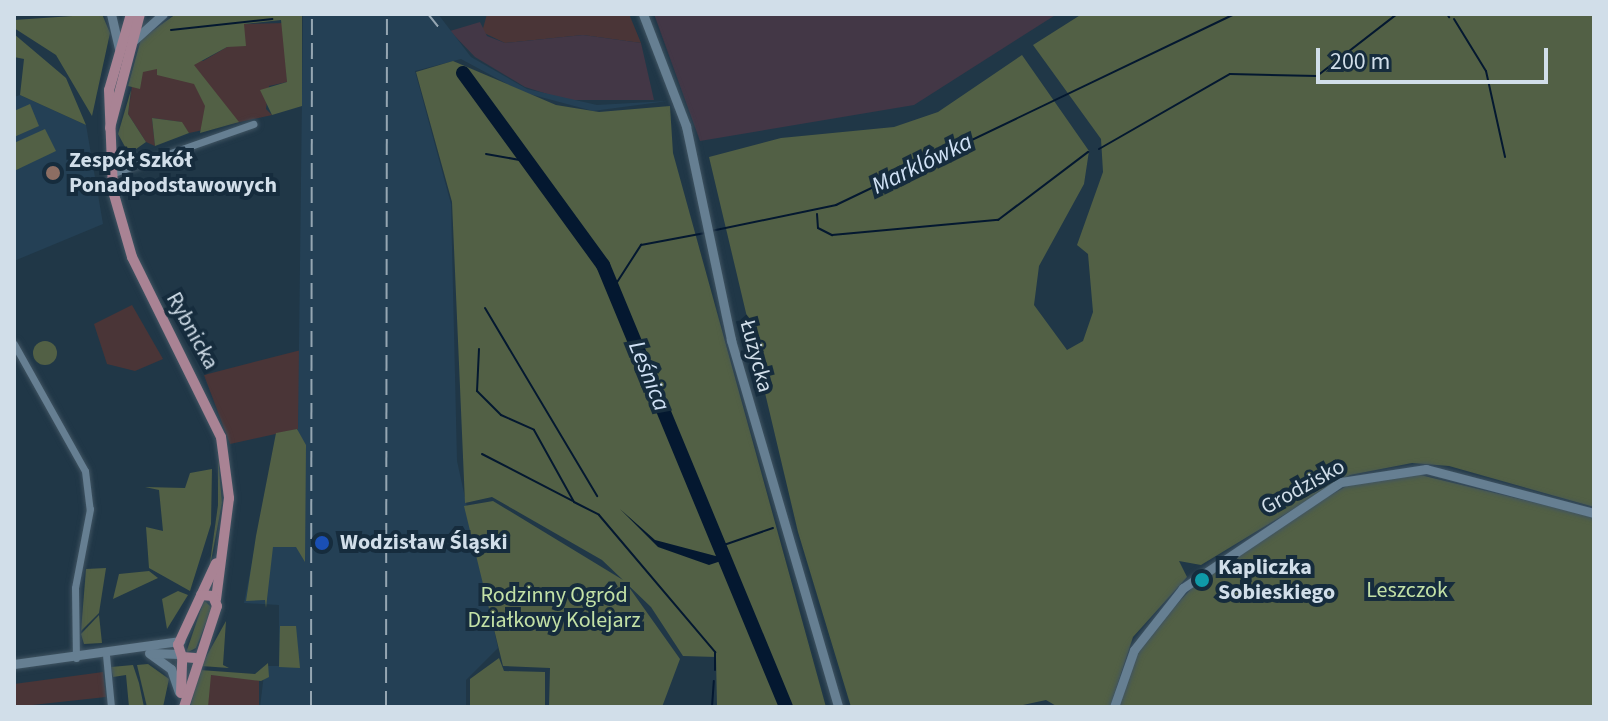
<!DOCTYPE html>
<html>
<head>
<meta charset="utf-8">
<style>
  body { margin:0 }
  #map { position:relative; width:1608px; height:721px; overflow:hidden; background:#203747; font-family:"Source Sans 3",sans-serif }
  div>[style] { position:absolute }
  .commercial>* { inset:0; background:#4a3537 }
  .industrial>* { inset:0; background:#433746 }
  .built>* { inset:0; background:#244055 }
  .green>* { inset:0; background:#526045 }
  .round { border-radius:50% }
  .water>* { inset:0; background:#041830 }
  .stream>* { height:2px; margin:-1px; padding:0 1px; transform-origin:1px; border-radius:1px; background:#041830 }
  .river>* { height:14px; margin:-7px; padding:0 7px; transform-origin:7px; border-radius:7px; background:#041830 }
  .roads { filter:drop-shadow(0 0 2px #405462) drop-shadow(0 0 2px #405462) }
  .street>* { height:7px; margin:-3.5px; padding:0 3.5px; transform-origin:3.5px; border-radius:3.5px; background:#667f92 }
  .secondary>* { height:9px; margin:-4.5px; padding:0 4.5px; transform-origin:4.5px; border-radius:4.5px; background:#667f92 }
  .primary>* { height:10px; margin:-5px; padding:0 5px; transform-origin:5px; border-radius:5px; background:#a98394 }
  .rail>* { height:2px; margin-top:-1px; transform-origin:0; background:repeating-linear-gradient(90deg,#95a6b2 0 16px,transparent 0 24px) }
  .dots>* { width:22px; height:22px; translate:-50% -50%; box-sizing:border-box; border:4px solid #162c3d; border-radius:50% }
  span { translate:-50% -50%; white-space:nowrap; text-align:center; line-height:1.15; -webkit-text-stroke:8px #162c3d; paint-order:stroke }
  .poi-label { font-size:22px; color:#d1dee9; font-weight:700 }
  .left { translate:0 -50%; text-align:left }
  .street-label { font-size:22px; color:#d1dee9 }
  .park-label { font-size:22px; color:#c3e1a6 }
  .water-label { font-size:24px; color:#d1e2f6; font-style:italic }
  .frame { position:absolute; inset:0; border:16px solid #d1dee9; pointer-events:none }
  .scale { position:absolute; left:1316px; top:48px; width:232px; height:36px; box-sizing:border-box; border:4px solid #d1dee9; border-top:0; padding-left:10px; font-size:24px; line-height:28px; white-space:nowrap; color:#d1dee9; -webkit-text-stroke:6px #162c3d; paint-order:stroke }
</style>
</head>
<body>
<div id="map">
  <div class="commercial">
    <i style="clip-path:polygon(487px 14px,629px 14px,641px 43px,583px 35px,505px 43px,482px 32px)"></i>
    <i style="clip-path:polygon(285px 23px,287px 82px,269px 86px,266px 109px,272px 115px,189px 133px,181px 122px,152px 118px,155px 146px,146px 142px,128px 114px,136px 57px,203px 61px,227px 47px,243px 24px)"></i>
    <i style="clip-path:polygon(132px 305px,163px 359px,135px 371px,107px 364px,94px 324px)"></i>
    <i style="clip-path:polygon(301px 350px,298px 429px,230px 444px,204px 375px)"></i>
    <i style="clip-path:polygon(103px 672px,106px 697px,14px 707px,14px 684px)"></i>
    <i style="clip-path:polygon(208px 675px,259px 676px,259px 707px,200px 707px)"></i>
  </div>
  <div class="industrial">
    <i style="clip-path:polygon(654px 14px,1057px 14px,914px 105px,700px 141px)"></i>
    <i style="clip-path:polygon(480px 22px,487px 36px,505px 43px,583px 35px,641px 43px,654px 100px,566px 100px,525px 87px,475px 57px,450px 31px)"></i>
  </div>
  <div class="built">
    <i style="clip-path:polygon(303px 14px,438px 14px,471px 57px,527px 89px,597px 105px,668px 101px,593px 111px,522px 92px,461px 59px,415px 71px,451px 204px,457px 461px,498px 648px,466px 680px,466px 707px,260px 707px,265px 666px,279px 666px,279px 605px,244px 603px,277px 436px,298px 430px)"></i>
    <i style="clip-path:polygon(20px 95px,86px 125px,103px 224px,14px 261px,14px 97px)"></i>
  </div>
  <div class="green">
    <i style="clip-path:polygon(102px 14px,110px 33px,92px 116px,56px 55px,14px 28px,14px 20px)"></i>
    <i style="clip-path:polygon(176px 14px,302px 14px,302px 106px,272px 115px,260px 90px,287px 82px,281px 20px,244px 24px,246px 46px,227px 47px,194px 65px,239px 122px,200px 133px,205px 106px,194px 84px,157px 75px,157px 69px,143px 72px,140px 89px,128px 86px,141px 39px)"></i>
    <i style="clip-path:polygon(1082px 14px,1594px 14px,1594px 507px,1449px 466px,1412px 463px,1350px 475px,1201px 565px,1179px 561px,1187px 577px,1133px 637px,1110px 707px,1058px 707px,1046px 700px,1014px 707px,851px 707px,798px 532px,709px 157px,781px 138px,894px 127px,938px 112px,1022px 55px,1089px 151px,1084px 184px,1039px 266px,1034px 305px,1067px 350px,1083px 341px,1093px 312px,1088px 254px,1077px 245px,1103px 172px,1101px 139px,1033px 45px)"></i>
    <i style="clip-path:polygon(14px 34px,66px 78px,86px 125px,20px 95px,24px 59px,14px 57px)"></i>
    <i style="clip-path:polygon(453px 61px,556px 105px,599px 112px,670px 106px,673px 153px,826px 707px,717px 707px,716px 657px,683px 656px,651px 607px,626px 583px,680px 659px,662px 707px,549px 707px,550px 668px,503px 666px,464px 506px,493px 501px,623px 580px,602px 560px,492px 497px,465px 503px,452px 202px,416px 72px)"></i>
    <i style="clip-path:polygon(131px 90px,128px 114px,146px 142px,129px 154px,118px 134px)"></i>
    <i style="clip-path:polygon(30px 104px,39px 126px,14px 137px,14px 111px)"></i>
    <i style="clip-path:polygon(152px 118px,182px 122px,189px 133px,155px 146px)"></i>
    <i style="clip-path:polygon(45px 129px,56px 151px,14px 171px,14px 143px)"></i>
    <i class="round" style="left:33px;top:341px;width:24px;height:24px"></i>
    <i style="clip-path:polygon(297px 429px,306px 445px,305px 562px,296px 547px,273px 547px,266px 608px,265px 600px,246px 601px,256px 536px,276px 433px)"></i>
    <i style="clip-path:polygon(218px 456px,222px 503px,208px 577px,218px 505px)"></i>
    <i style="clip-path:polygon(212px 469px,211px 524px,190px 591px,149px 568px,146px 527px,163px 531px,159px 490px,145px 487px,185px 488px,190px 473px)"></i>
    <i style="clip-path:polygon(1412px 473px,1594px 517px,1594px 707px,1119px 707px,1141px 642px,1195px 585px,1207px 586px,1210px 574px,1273px 527px,1354px 482px)"></i>
    <i style="clip-path:polygon(106px 568px,99px 613px,81px 631px,86px 569px)"></i>
    <i style="clip-path:polygon(149px 571px,158px 578px,113px 599px,119px 574px)"></i>
    <i style="clip-path:polygon(178px 591px,188px 595px,167px 629px,162px 599px)"></i>
    <i style="clip-path:polygon(204px 600px,212px 608px,196px 648px,186px 653px)"></i>
    <i style="clip-path:polygon(99px 615px,102px 643px,84px 644px,81px 634px)"></i>
    <i style="clip-path:polygon(226px 621px,223px 665px,229px 668px,201px 666px)"></i>
    <i style="clip-path:polygon(280px 626px,296px 626px,300px 668px,279px 667px)"></i>
    <i style="clip-path:polygon(499px 658px,504px 671px,545px 672px,545px 707px,470px 707px,470px 679px)"></i>
    <i style="clip-path:polygon(268px 663px,269px 677px,261px 681px,211px 675px,208px 707px,190px 707px,200px 670px,255px 674px)"></i>
    <i style="clip-path:polygon(148px 664px,169px 679px,163px 707px,147px 707px,137px 665px)"></i>
    <i style="clip-path:polygon(133px 665px,139px 683px,144px 707px,129px 707px,126px 675px,113px 677px,111px 667px)"></i>
  </div>
  <div class="water">
    <i style="clip-path:polygon(620px 509px,655px 540px,727px 559px,709px 565px,658px 547px)"></i>
  </div>
  <div class="stream">
    <i style="left:1447px;top:14px;width:4px;rotate:56deg"></i>
    <i style="left:1454px;top:19px;width:61px;rotate:58.4deg"></i>
    <i style="left:1486px;top:71px;width:88px;rotate:77.5deg"></i>
    <i style="left:171px;top:30px;width:102px;rotate:-6.2deg"></i>
    <i style="left:1099px;top:149px;width:151px;rotate:-29.8deg"></i>
    <i style="left:1230px;top:74px;width:87px;rotate:1.3deg"></i>
    <i style="left:1317px;top:76px;width:101px;rotate:-37.8deg"></i>
    <i style="left:486px;top:154px;width:40px;rotate:10deg"></i>
    <i style="left:817px;top:214px;width:14px;rotate:86deg"></i>
    <i style="left:818px;top:228px;width:16px;rotate:27deg"></i>
    <i style="left:832px;top:235px;width:167px;rotate:-5.2deg"></i>
    <i style="left:998px;top:220px;width:113px;rotate:-37.1deg"></i>
    <i style="left:711px;top:231px;width:128px;rotate:-11.7deg"></i>
    <i style="left:836px;top:205px;width:442px;rotate:-25.6deg"></i>
    <i style="left:612px;top:290px;width:54px;rotate:-57.2deg"></i>
    <i style="left:641px;top:245px;width:65px;rotate:-10.6deg"></i>
    <i style="left:485px;top:308px;width:219px;rotate:59.2deg"></i>
    <i style="left:479px;top:349px;width:42px;rotate:92.7deg"></i>
    <i style="left:477px;top:391px;width:34px;rotate:45deg"></i>
    <i style="left:501px;top:415px;width:36px;rotate:24deg"></i>
    <i style="left:534px;top:430px;width:82px;rotate:60.9deg"></i>
    <i style="left:574px;top:502px;width:28px;rotate:27deg"></i>
    <i style="left:599px;top:515px;width:180px;rotate:49.7deg"></i>
    <i style="left:715px;top:652px;width:18px;rotate:90deg"></i>
    <i style="left:482px;top:454px;width:102px;rotate:27.3deg"></i>
    <i style="left:721px;top:546px;width:55px;rotate:-19.1deg"></i>
    <i style="left:712px;top:707px;width:26px;rotate:-86deg"></i>
  </div>
  <div class="river">
    <i style="left:463px;top:73px;width:238px;rotate:53.9deg"></i>
    <i style="left:603px;top:265px;width:478px;rotate:67.5deg"></i>
  </div>
  <div class="roads">
    <div class="street">
      <i style="left:109px;top:154px;width:34px;rotate:10deg"></i>
      <i style="left:111px;top:174px;width:151px;rotate:-19.4deg"></i>
      <i style="left:14px;top:344px;width:145px;rotate:60.8deg"></i>
      <i style="left:85px;top:471px;width:38px;rotate:83deg"></i>
      <i style="left:90px;top:509px;width:80px;rotate:100.8deg"></i>
      <i style="left:75px;top:588px;width:70px;rotate:89.2deg"></i>
      <i style="left:106px;top:655px;width:52px;rotate:84.5deg"></i>
    </div>
    <div class="secondary">
      <i style="left:111px;top:14px;width:36px;rotate:77deg"></i>
      <i style="left:643px;top:14px;width:120px;rotate:69deg"></i>
      <i style="left:686px;top:126px;width:219px;rotate:78.1deg"></i>
      <i style="left:731px;top:340px;width:382px;rotate:73.7deg"></i>
      <i style="left:133px;top:41px;width:40px;rotate:-42deg"></i>
      <i style="left:149px;top:653px;width:27px;rotate:36deg"></i>
      <i style="left:171px;top:669px;width:24px;rotate:71deg"></i>
      <i style="left:151px;top:653px;width:28px;rotate:2deg"></i>
      <i style="left:14px;top:664px;width:168px;rotate:-7.9deg"></i>
      <i style="left:1114px;top:707px;width:60px;rotate:-70.7deg"></i>
      <i style="left:1134px;top:650px;width:79px;rotate:-51.7deg"></i>
      <i style="left:1183px;top:588px;width:190px;rotate:-33.9deg"></i>
      <i style="left:1341px;top:482px;width:86px;rotate:-8.7deg"></i>
      <i style="left:1426px;top:469px;width:174px;rotate:14.7deg"></i>
    </div>
    <div class="primary">
      <i style="left:131px;top:14px;width:79px;rotate:106.1deg"></i>
      <i style="left:109px;top:90px;width:101px;rotate:87.7deg"></i>
      <i style="left:113px;top:191px;width:69px;rotate:73.9deg"></i>
      <i style="left:132px;top:257px;width:201px;rotate:63.7deg"></i>
      <i style="left:221px;top:437px;width:62px;rotate:82.5deg"></i>
      <i style="left:229px;top:498px;width:102px;rotate:97.3deg"></i>
      <i style="left:110px;top:128px;width:118px;rotate:-75.3deg"></i>
      <i style="left:195px;top:658px;width:13px;rotate:-176deg"></i>
      <i style="left:182px;top:657px;width:13px;rotate:-108deg"></i>
      <i style="left:178px;top:645px;width:90px;rotate:-65.1deg"></i>
      <i style="left:181px;top:693px;width:36px;rotate:-88deg"></i>
      <i style="left:184px;top:707px;width:106px;rotate:-71.9deg"></i>
      <i style="left:217px;top:606px;width:11px;rotate:-112deg"></i>
      <i style="left:213px;top:596px;width:12px;rotate:-175deg"></i>
    </div>
  </div>
  <div class="rail">
    <i style="left:428px;top:14px;width:19px;rotate:51deg"></i>
    <i style="left:311px;top:707px;width:693px;rotate:-89.92deg"></i>
    <i style="left:386px;top:707px;width:693px;rotate:-89.92deg"></i>
  </div>
  <div class="dots">
    <i style="left:53px;top:173px;background:#8d6e63"></i>
    <i style="left:322px;top:543px;background:#1a4fb4"></i>
    <i style="left:1202px;top:580px;background:#0f9aa8"></i>
  </div>
  <div class="poi-label">
    <span class="left" style="left:69px;top:173px">Zespół Szkół<br>Ponadpodstawowych</span>
    <span class="left" style="left:340px;top:543px">Wodzisław Śląski</span>
    <span class="left" style="left:1218px;top:580px">Kapliczka<br>Sobieskiego</span>
  </div>
  <div class="street-label">
    <span style="left:192px;top:331px;rotate:61deg">Rybnicka</span>
    <span style="left:756px;top:356px;rotate:75deg">Łużycka</span>
    <span style="left:1303px;top:487px;rotate:-29deg">Grodzisko</span>
  </div>
  <div class="park-label">
    <span style="left:1407px;top:591px">Leszczok</span>
    <span style="left:554px;top:608px">Rodzinny Ogród<br>Działkowy Kolejarz</span>
  </div>
  <div class="water-label">
    <span style="left:922px;top:164px;rotate:-26deg">Marklówka</span>
    <span style="left:649px;top:376px;rotate:68deg">Leśnica</span>
  </div>
  <div class="frame"></div>
  <div class="scale">200 m</div>
</div>
</body>
</html>
